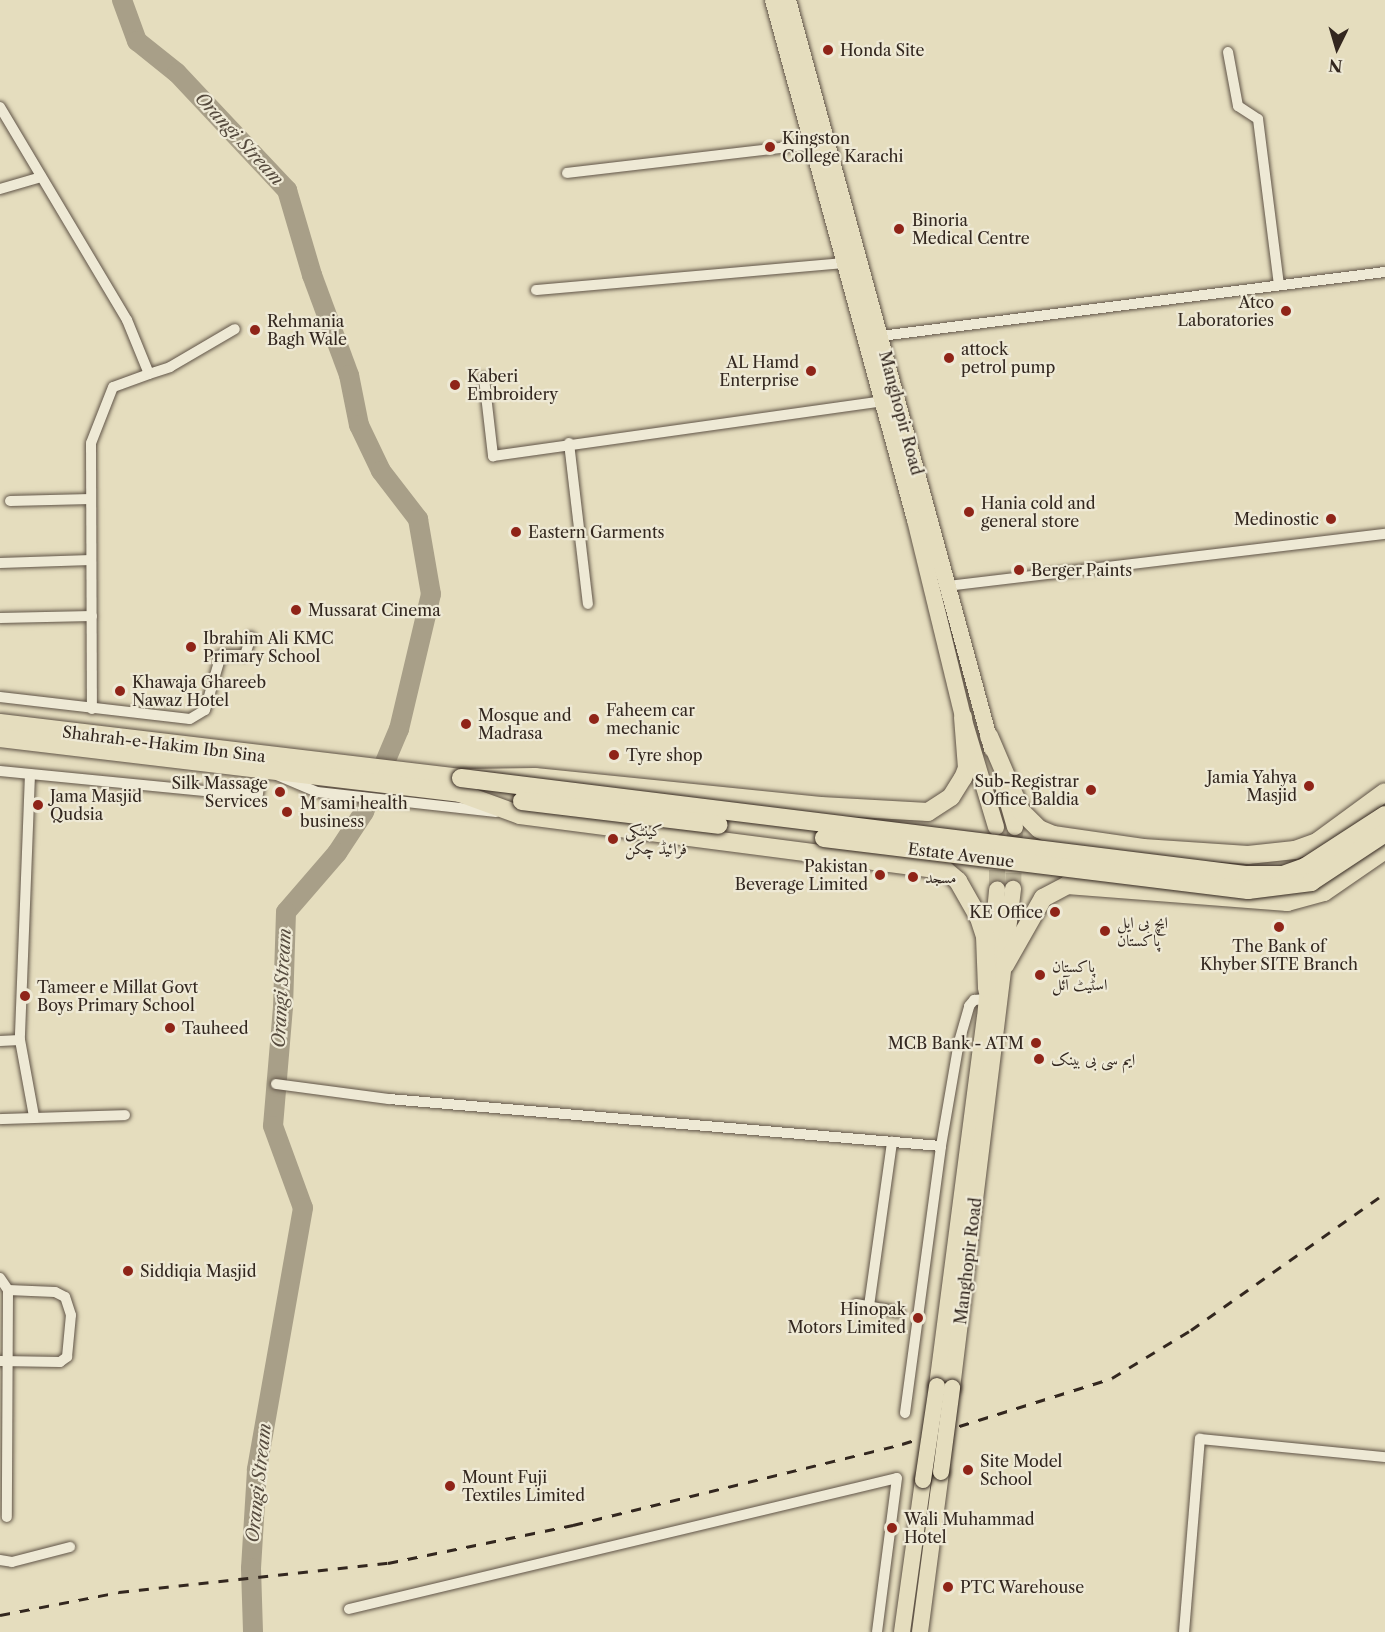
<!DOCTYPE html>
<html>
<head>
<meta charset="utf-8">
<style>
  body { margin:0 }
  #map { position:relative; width:1385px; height:1632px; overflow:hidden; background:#e5ddbe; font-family:"Libre Caslon Text",Amiri,serif }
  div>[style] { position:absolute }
  .river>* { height:20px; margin:-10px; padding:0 10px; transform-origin:10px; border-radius:10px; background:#a89f88 }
  .primary-tunnel>* { height:16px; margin-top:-8px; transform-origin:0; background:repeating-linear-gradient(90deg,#c1b99e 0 16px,transparent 0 24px) }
  .roads { filter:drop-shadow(0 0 2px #605447) drop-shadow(0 0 2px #605447) }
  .minor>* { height:10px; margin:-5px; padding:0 5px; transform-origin:5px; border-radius:5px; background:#eee9d5 }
  .primary>* { height:16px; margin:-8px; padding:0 8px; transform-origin:8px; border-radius:8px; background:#e5ddbe }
  .trunk>* { height:18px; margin:-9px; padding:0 9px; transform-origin:9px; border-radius:9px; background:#e5ddbe }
  .rail>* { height:3px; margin-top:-1.5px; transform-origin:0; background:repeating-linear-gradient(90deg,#33271f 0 10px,transparent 0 20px) }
  .bridges { filter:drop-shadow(0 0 2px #33271f) drop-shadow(0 0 2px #33271f) }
  .primary-bridge>* { height:16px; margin:-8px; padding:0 8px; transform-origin:8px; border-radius:8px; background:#e5ddbe }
  .trunk-bridge>* { height:18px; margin:-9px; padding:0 9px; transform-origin:9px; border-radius:9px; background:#e5ddbe }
  .dots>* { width:16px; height:16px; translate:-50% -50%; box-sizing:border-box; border:3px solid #eee9d5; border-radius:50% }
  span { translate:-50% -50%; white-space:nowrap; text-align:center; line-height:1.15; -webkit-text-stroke:4.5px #eee9d5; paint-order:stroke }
  .poi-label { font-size:16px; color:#33271f }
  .left { translate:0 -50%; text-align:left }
  .right { translate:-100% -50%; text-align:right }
  .street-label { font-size:16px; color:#33271f }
  .water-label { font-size:18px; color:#564b3e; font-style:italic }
  .north { position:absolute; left:1307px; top:18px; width:60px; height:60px; -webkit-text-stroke:4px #eee9d5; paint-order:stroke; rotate:185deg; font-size:16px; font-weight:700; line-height:24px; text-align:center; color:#33271f }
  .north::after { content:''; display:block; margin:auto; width:21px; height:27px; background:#33271f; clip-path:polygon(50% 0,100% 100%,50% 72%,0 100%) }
</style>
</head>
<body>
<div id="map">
  <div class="river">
    <i style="left:122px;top:0;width:44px;rotate:69.9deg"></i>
    <i style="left:137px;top:41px;width:51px;rotate:38.7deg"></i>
    <i style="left:177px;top:73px;width:161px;rotate:46.8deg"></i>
    <i style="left:287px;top:190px;width:89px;rotate:73.6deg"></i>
    <i style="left:312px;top:275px;width:107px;rotate:69.7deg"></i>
    <i style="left:349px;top:375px;width:51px;rotate:78.7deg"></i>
    <i style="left:359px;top:425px;width:51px;rotate:64.4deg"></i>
    <i style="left:381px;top:471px;width:61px;rotate:52.4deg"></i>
    <i style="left:418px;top:519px;width:76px;rotate:80.2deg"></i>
    <i style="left:431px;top:594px;width:139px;rotate:103.3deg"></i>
    <i style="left:399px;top:729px;width:90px;rotate:112.9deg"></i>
    <i style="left:364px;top:812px;width:49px;rotate:123.4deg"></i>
    <i style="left:337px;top:853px;width:78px;rotate:130.8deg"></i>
    <i style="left:286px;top:912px;width:95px;rotate:91.8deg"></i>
    <i style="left:283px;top:1007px;width:119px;rotate:94.8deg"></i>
    <i style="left:273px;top:1126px;width:87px;rotate:69.9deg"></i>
    <i style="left:303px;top:1208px;width:266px;rotate:100deg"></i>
    <i style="left:257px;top:1470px;width:98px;rotate:93.5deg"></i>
    <i style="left:251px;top:1568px;width:64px;rotate:88.2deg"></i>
  </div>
  <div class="primary-tunnel">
    <i style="left:997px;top:846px;width:44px;rotate:90deg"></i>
    <i style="left:1013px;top:889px;width:62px;rotate:-88.2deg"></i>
  </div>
  <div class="roads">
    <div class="minor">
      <i style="left:1228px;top:52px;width:55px;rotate:79.5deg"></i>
      <i style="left:1238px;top:106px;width:24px;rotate:33deg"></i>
      <i style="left:1258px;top:119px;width:167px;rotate:82.8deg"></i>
      <i style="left:0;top:107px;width:248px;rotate:59.2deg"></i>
      <i style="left:127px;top:320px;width:58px;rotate:67.8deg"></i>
      <i style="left:149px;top:374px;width:38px;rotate:160deg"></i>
      <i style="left:113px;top:387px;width:60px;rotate:111.4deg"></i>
      <i style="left:91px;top:443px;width:266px;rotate:89.8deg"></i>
      <i style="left:567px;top:173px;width:248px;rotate:-6.7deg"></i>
      <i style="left:0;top:189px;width:43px;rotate:-16.3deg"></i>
      <i style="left:536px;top:290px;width:310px;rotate:-5deg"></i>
      <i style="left:881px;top:336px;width:508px;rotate:-7.24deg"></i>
      <i style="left:149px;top:374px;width:22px;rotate:-18deg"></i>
      <i style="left:170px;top:367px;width:75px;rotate:-30.3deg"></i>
      <i style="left:484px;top:378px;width:79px;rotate:83.4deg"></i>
      <i style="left:493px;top:456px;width:393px;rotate:-8deg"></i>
      <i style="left:569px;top:443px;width:162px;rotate:83.3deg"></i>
      <i style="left:10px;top:501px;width:81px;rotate:-1.4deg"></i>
      <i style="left:0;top:563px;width:91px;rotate:-1.9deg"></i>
      <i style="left:947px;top:586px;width:441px;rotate:-6.8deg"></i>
      <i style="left:0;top:618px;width:92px;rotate:-1.2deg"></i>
      <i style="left:0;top:697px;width:191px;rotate:6.6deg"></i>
      <i style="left:190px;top:719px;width:17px;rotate:-31deg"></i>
      <i style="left:205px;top:710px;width:57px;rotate:-73.8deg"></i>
      <i style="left:221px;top:655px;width:24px"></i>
      <i style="left:245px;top:655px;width:19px;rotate:-72deg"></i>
      <i style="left:0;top:771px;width:254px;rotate:5.6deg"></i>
      <i style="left:253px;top:796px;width:5px;rotate:-22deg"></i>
      <i style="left:258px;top:794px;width:25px;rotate:-83deg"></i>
      <i style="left:261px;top:769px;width:3px;rotate:18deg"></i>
      <i style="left:30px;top:774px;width:266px;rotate:92.2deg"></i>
      <i style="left:20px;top:1040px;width:77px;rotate:79.6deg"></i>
      <i style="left:279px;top:776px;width:41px;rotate:22.8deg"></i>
      <i style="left:317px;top:792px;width:180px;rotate:6.4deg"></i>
      <i style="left:0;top:1041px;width:20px;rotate:-3deg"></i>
      <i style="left:276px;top:1084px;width:114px;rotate:7.6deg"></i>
      <i style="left:389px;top:1099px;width:554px;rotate:4.87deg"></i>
      <i style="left:0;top:1119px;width:125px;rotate:-1.8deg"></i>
      <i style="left:0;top:1278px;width:14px;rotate:56deg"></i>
      <i style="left:8px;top:1290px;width:227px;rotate:90.3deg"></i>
      <i style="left:856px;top:1304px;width:44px;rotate:10.5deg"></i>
      <i style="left:869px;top:1306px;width:166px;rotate:-82deg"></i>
      <i style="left:0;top:1361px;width:60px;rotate:1deg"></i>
      <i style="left:60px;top:1362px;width:9px;rotate:-36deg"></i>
      <i style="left:67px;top:1357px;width:42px;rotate:-84.6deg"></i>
      <i style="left:71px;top:1315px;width:19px;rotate:-108deg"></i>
      <i style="left:65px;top:1297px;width:11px;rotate:-153deg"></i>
      <i style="left:55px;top:1292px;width:47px;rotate:-177.6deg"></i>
      <i style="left:905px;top:1413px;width:269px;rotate:-82.3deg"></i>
      <i style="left:941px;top:1146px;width:106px;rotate:-80.2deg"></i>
      <i style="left:959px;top:1042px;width:37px;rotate:-74deg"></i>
      <i style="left:969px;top:1006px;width:8px;rotate:-50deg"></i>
      <i style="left:974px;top:1000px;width:12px;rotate:-5deg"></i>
      <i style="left:0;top:1560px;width:12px;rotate:9deg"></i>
      <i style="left:12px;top:1562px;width:60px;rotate:-14.5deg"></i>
      <i style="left:349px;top:1609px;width:563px;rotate:-13.44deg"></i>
      <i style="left:897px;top:1478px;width:155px;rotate:97.4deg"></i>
      <i style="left:1184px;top:1632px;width:194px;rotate:-85.3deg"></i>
      <i style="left:1200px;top:1439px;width:186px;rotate:5.6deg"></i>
    </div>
    <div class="primary">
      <i style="left:773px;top:0;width:539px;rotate:74.73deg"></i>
      <i style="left:915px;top:520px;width:203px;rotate:76.3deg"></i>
      <i style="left:963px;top:717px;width:115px;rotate:73.3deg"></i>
      <i style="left:788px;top:0;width:776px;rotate:74.76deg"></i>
      <i style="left:1002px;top:782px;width:47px;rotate:73.9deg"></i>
      <i style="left:937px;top:1386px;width:371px;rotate:-82.6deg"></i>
      <i style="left:985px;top:1018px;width:129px;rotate:-84.6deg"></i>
      <i style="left:952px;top:1388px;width:503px;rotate:-83.03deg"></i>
      <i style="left:902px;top:1632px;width:153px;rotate:-82.1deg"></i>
      <i style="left:920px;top:1632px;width:161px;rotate:-82.5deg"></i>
    </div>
    <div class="trunk">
      <i style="left:0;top:723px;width:464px;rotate:6.8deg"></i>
      <i style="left:461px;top:778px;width:74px;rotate:-0.8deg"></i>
      <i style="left:535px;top:777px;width:287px;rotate:5.8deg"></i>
      <i style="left:821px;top:806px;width:107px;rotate:3.2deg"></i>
      <i style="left:928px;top:812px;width:27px;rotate:-33deg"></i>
      <i style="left:951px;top:797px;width:22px;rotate:-58deg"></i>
      <i style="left:963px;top:778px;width:11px;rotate:-68deg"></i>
      <i style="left:967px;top:768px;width:51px;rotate:-94.5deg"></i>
      <i style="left:989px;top:736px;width:82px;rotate:66.9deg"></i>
      <i style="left:1021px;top:811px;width:25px;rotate:45deg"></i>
      <i style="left:1039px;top:829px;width:15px;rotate:23deg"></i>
      <i style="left:1053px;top:835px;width:91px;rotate:8.2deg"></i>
      <i style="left:1143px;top:848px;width:105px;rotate:3.8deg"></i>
      <i style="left:1248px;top:855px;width:47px;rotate:-6.1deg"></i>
      <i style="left:1295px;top:850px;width:23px;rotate:-20deg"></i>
      <i style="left:1317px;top:842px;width:84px;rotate:-36.3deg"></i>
      <i style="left:0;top:738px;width:473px;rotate:6.8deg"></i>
      <i style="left:460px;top:793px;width:64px;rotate:20.1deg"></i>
      <i style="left:520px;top:815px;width:429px;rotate:7.4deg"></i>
      <i style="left:945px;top:870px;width:17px;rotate:40deg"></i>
      <i style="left:958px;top:881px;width:43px;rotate:60.4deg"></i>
      <i style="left:979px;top:918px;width:19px;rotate:72deg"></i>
      <i style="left:985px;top:936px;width:53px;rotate:87.8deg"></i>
      <i style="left:1005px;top:965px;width:77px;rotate:-60.4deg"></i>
      <i style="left:1043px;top:898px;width:27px;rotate:-28deg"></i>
      <i style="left:1067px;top:885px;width:221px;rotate:4.4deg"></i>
      <i style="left:1287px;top:902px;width:38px;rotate:-15deg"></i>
      <i style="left:1324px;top:892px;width:74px;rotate:-34.5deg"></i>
    </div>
  </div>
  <div class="rail">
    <i style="left:0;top:1615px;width:121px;rotate:-10.9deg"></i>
    <i style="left:119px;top:1592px;width:271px;rotate:-6.2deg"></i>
    <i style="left:388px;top:1563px;width:189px;rotate:-11.6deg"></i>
    <i style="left:573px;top:1525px;width:339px;rotate:-13.8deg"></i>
    <i style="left:902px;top:1444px;width:220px;rotate:-17.4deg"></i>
    <i style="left:1112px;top:1378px;width:92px;rotate:-31.3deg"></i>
    <i style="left:1191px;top:1330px;width:237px;rotate:-35.2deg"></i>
  </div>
  <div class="bridges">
    <div class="primary-bridge">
      <i style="left:941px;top:1472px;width:85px;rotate:-82.5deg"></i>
      <i style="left:923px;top:1480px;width:95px;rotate:-81.5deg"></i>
    </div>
    <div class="trunk-bridge">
      <i style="left:461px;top:778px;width:792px;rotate:7.04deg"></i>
      <i style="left:1247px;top:875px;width:36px"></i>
      <i style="left:1283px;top:875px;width:23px;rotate:-20deg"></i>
      <i style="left:1305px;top:867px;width:95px;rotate:-33deg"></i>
      <i style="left:522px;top:801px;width:198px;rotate:6.9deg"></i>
      <i style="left:824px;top:838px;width:427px;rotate:7deg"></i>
      <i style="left:1248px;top:890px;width:64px;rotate:-7.2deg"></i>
      <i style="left:1311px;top:882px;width:89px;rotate:-33.5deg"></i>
    </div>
  </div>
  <div class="dots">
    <i style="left:828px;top:50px;background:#8f2418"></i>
    <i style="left:770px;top:147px;background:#8f2418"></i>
    <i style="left:899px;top:229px;background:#8f2418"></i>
    <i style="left:1286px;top:311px;background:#8f2418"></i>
    <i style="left:255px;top:330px;background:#8f2418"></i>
    <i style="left:949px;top:358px;background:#8f2418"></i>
    <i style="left:811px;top:371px;background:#8f2418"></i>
    <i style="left:455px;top:385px;background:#8f2418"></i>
    <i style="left:969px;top:512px;background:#8f2418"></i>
    <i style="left:1331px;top:519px;background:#8f2418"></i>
    <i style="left:516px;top:532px;background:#8f2418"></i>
    <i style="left:1019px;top:570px;background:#8f2418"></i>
    <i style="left:296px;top:610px;background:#8f2418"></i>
    <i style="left:191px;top:647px;background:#8f2418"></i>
    <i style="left:120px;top:691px;background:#8f2418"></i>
    <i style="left:594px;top:719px;background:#8f2418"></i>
    <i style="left:466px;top:724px;background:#8f2418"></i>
    <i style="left:614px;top:755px;background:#8f2418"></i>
    <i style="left:1309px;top:786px;background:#8f2418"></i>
    <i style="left:1091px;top:790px;background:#8f2418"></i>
    <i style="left:280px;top:792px;background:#8f2418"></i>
    <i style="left:38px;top:805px;background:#8f2418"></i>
    <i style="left:287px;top:812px;background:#8f2418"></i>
    <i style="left:613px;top:839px;background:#8f2418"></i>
    <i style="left:880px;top:875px;background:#8f2418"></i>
    <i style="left:913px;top:877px;background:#8f2418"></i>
    <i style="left:1055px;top:912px;background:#8f2418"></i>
    <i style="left:1279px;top:927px;background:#8f2418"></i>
    <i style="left:1105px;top:931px;background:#8f2418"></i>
    <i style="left:1040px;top:975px;background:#8f2418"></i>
    <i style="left:25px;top:996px;background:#8f2418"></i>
    <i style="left:170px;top:1028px;background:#8f2418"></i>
    <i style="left:1036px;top:1043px;background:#8f2418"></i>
    <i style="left:1039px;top:1059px;background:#8f2418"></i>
    <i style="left:128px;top:1271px;background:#8f2418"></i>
    <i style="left:918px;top:1318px;background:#8f2418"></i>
    <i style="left:968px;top:1470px;background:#8f2418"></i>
    <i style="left:450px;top:1486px;background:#8f2418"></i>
    <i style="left:892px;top:1528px;background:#8f2418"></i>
    <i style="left:948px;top:1587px;background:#8f2418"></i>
  </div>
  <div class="poi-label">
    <span class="left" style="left:840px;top:50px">Honda Site</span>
    <span class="left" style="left:782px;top:147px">Kingston<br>College Karachi</span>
    <span class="left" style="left:912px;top:229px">Binoria<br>Medical Centre</span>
    <span class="right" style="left:1274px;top:311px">Atco<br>Laboratories</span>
    <span class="left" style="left:267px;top:330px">Rehmania<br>Bagh Wale</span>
    <span class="left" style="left:961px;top:358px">attock<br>petrol pump</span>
    <span class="right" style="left:799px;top:371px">AL Hamd<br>Enterprise</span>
    <span class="left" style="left:467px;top:385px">Kaberi<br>Embroidery</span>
    <span class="left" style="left:981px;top:512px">Hania cold and<br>general store</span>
    <span class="right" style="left:1319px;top:519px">Medinostic</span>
    <span class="left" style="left:528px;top:532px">Eastern Garments</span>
    <span class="left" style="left:1031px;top:570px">Berger Paints</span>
    <span class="left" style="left:308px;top:610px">Mussarat Cinema</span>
    <span class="left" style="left:203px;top:647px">Ibrahim Ali KMC<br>Primary School</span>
    <span class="left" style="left:132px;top:691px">Khawaja Ghareeb<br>Nawaz Hotel</span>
    <span class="left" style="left:606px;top:719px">Faheem car<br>mechanic</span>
    <span class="left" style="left:478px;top:724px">Mosque and<br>Madrasa</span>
    <span class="left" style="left:626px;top:755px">Tyre shop</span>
    <span class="right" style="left:1297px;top:786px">Jamia Yahya<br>Masjid</span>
    <span class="right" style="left:1079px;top:790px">Sub-Registrar<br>Office Baldia</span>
    <span class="right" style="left:268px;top:792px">Silk Massage<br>Services</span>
    <span class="left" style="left:50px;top:805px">Jama Masjid<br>Qudsia</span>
    <span class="left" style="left:300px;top:812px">M sami health<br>business</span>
    <span class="left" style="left:625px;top:839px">کینٹکی<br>فرائیڈ چکن</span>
    <span class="right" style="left:868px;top:875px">Pakistan<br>Beverage Limited</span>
    <span class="left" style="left:925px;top:877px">مسجد</span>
    <span class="right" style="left:1043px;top:912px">KE Office</span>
    <span class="left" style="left:1117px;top:931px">ایچ بی ایل<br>پاکستان</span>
    <span style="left:1279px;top:955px">The Bank of<br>Khyber SITE Branch</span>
    <span class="left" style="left:1052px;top:975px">پاکستان<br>اسٹیٹ آئل</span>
    <span class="left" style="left:37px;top:996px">Tameer e Millat Govt<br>Boys Primary School</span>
    <span class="left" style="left:182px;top:1028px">Tauheed</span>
    <span class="right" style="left:1024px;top:1043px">MCB Bank - ATM</span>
    <span class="left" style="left:1051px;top:1059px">ایم سی بی بینک</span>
    <span class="left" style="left:140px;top:1271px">Siddiqia Masjid</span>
    <span class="right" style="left:906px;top:1318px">Hinopak<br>Motors Limited</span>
    <span class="left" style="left:980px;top:1470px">Site Model<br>School</span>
    <span class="left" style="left:462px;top:1486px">Mount Fuji<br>Textiles Limited</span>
    <span class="left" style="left:904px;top:1528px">Wali Muhammad<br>Hotel</span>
    <span class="left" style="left:960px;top:1587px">PTC Warehouse</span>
  </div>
  <div class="street-label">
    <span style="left:901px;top:413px;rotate:75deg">Manghopir Road</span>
    <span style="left:164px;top:744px;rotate:7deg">Shahrah-e-Hakim Ibn Sina</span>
    <span style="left:961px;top:855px;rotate:7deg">Estate Avenue</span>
    <span style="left:968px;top:1261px;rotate:-83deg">Manghopir Road</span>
  </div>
  <div class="water-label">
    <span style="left:239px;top:139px;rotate:47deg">Orangi Stream</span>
    <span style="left:282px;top:988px;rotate:-87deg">Orangi Stream</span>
    <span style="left:259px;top:1483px;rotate:-84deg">Orangi Stream</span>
  </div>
  <div class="north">N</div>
</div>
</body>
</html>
